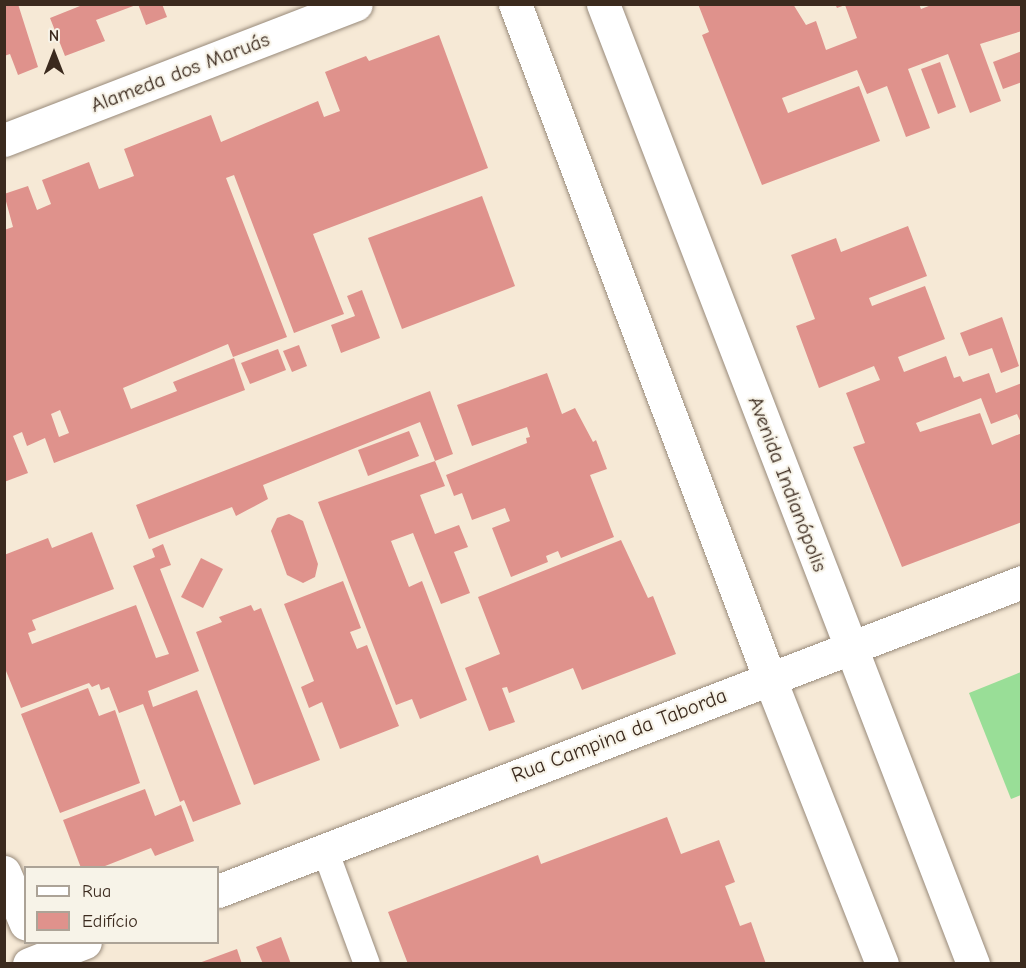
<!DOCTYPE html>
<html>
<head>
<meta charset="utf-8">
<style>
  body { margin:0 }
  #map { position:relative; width:1026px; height:968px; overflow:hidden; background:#f6e9d6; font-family:"Comic Neue",sans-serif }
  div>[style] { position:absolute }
  .green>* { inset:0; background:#99de97 }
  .building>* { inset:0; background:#df928c }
  .roads { filter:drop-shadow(0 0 2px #988a7a) drop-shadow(0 0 2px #988a7a) }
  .service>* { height:26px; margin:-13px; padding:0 13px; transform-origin:13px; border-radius:13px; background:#fff }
  .minor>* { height:33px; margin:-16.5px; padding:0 16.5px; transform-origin:16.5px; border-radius:16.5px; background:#fff }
  .tertiary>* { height:33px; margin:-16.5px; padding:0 16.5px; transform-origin:16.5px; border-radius:16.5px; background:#fff }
  .primary>* { height:33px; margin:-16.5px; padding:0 16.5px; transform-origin:16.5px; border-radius:16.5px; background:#fff }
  span { translate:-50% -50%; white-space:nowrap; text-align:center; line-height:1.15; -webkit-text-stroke:4.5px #f7f3e8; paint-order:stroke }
  .street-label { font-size:21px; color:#3b2a1e }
  .frame { position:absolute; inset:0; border:6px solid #3b2a1e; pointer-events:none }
  .legend { position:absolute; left:24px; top:866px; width:195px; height:78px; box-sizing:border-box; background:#f7f3e8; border:2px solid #aca397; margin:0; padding:8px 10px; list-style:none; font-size:18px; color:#3b2a1e }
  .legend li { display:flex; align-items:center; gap:12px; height:30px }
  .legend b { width:30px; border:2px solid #aca397 }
  .north { position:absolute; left:24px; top:24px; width:60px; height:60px; -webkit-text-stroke:4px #f7f3e8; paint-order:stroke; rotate:0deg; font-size:16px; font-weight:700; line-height:24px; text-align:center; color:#3b2a1e }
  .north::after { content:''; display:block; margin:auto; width:21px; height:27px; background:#3b2a1e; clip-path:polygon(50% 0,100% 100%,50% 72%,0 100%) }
</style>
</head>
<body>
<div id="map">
  <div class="green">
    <i style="clip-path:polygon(1021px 672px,1021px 795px,1011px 799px,969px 693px)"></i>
  </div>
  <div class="building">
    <i style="clip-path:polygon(4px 4px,18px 4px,38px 67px,18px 75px,10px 54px,4px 56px)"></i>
    <i style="clip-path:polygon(85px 4px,136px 5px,96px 20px,105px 41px,65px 56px,50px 18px)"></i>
    <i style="clip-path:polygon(138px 4px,162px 4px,167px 17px,146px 25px)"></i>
    <i style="clip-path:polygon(698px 4px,793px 4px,806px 25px,816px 21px,826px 50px,857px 38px,845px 5px,837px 8px,835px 4px,919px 4px,921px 9px,934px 4px,1022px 4px,1022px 31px,980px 44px,1001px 101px,970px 113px,948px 54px,908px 69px,930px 128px,906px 137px,887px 86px,867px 94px,857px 70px,782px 98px,788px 113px,859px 86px,880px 141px,762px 185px,702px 35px,709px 32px)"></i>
    <i style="clip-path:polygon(evenodd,439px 35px,488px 168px,313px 234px,344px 314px,294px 333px,234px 175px,226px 178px,287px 337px,233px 357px,228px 344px,123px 388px,131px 409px,177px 391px,173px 382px,234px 358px,245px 390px,54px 463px,45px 438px,27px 446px,22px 432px,13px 436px,28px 473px,4px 482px,4px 230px,13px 227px,4px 194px,28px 186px,37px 210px,51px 204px,42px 180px,89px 162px,99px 189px,134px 176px,124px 149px,211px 115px,221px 142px,318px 101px,324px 117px,340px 111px,325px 72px,366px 56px,369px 61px,439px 35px,60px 410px,69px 433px,59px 437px,51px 414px,60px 410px)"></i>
    <i style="clip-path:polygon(1022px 51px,1022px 82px,1003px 89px,993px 62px)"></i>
    <i style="clip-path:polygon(940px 62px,956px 107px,938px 114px,921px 69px)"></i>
    <i style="clip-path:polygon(482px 196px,515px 286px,402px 329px,368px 238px)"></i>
    <i style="clip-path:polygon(908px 226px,927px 276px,869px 298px,872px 306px,925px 286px,945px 339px,898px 357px,904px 372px,946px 356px,954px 378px,960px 376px,963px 382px,989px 373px,996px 393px,1022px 383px,1022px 425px,1017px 414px,991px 424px,981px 398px,916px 423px,920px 432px,980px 413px,992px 445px,1022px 433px,1022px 522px,902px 567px,853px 447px,865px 443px,846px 393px,880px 380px,874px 366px,819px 388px,796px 326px,815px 319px,791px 255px,836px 238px,841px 252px)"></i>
    <i style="clip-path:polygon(362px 290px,380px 338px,341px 353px,331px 325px,355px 316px,347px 296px)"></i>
    <i style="clip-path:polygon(1002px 317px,1019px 366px,1001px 373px,992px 348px,969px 356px,960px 333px)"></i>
    <i style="clip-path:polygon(299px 345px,307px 366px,292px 372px,283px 351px)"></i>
    <i style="clip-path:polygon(278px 349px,286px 370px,250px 384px,241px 363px)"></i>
    <i style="clip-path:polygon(547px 373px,562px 414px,575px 408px,593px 442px,596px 440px,607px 469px,590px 475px,614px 537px,561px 558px,558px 551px,546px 556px,548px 562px,511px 577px,492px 528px,510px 521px,505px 508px,472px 520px,462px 493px,454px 496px,446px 475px,527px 443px,526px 438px,530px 437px,527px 427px,472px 446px,457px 405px)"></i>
    <i style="clip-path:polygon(430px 391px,453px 454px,435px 461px,445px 486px,420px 495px,435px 534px,459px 525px,468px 547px,454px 552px,470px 593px,441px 604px,413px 533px,391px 541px,409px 587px,422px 581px,467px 700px,420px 719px,412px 699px,396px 705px,318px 502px,435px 461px,420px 422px,263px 485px,268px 499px,236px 516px,232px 507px,149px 539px,136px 505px)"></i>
    <i style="clip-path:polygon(409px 431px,419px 456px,368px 476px,358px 450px)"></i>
    <i style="clip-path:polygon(289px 514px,303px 521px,318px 564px,315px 577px,303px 583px,287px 575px,271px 531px,277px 518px)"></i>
    <i style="clip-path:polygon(92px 532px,114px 589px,32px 620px,36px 630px,28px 633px,32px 644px,136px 605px,156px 658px,169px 654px,133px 566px,155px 557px,152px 549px,163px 544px,171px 565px,160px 569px,199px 671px,148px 691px,153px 707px,197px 690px,241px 804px,193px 822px,184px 800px,180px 802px,143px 704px,119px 713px,109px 687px,101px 690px,99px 684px,92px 687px,89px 683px,21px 708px,4px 666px,4px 555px,48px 538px,52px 548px)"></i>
    <i style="clip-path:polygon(621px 540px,648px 598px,653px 596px,676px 654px,582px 690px,573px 668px,509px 693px,507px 687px,502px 688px,515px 722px,489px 731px,465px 668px,500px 654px,478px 597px)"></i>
    <i style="clip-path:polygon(201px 558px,223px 569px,203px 608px,181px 597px)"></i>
    <i style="clip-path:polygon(343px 581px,361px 628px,350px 632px,357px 649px,367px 645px,399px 726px,340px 749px,322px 702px,309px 708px,301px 687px,314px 681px,284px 604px)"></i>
    <i style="clip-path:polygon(251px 605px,254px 611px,261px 608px,320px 760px,254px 785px,196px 632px,222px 622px,219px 617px)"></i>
    <i style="clip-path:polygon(88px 688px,99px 716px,115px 710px,140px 783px,60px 813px,21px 714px)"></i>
    <i style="clip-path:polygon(145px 789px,155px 816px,181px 805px,194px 841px,155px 856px,151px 848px,100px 868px,81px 868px,63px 820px)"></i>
    <i style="clip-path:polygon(667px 817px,681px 854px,719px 840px,735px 882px,725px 886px,740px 926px,751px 922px,766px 964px,408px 964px,388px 912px,538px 855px,541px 864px)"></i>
    <i style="clip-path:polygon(281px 937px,291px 964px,263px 964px,256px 947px)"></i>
    <i style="clip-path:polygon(237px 949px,242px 964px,199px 964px,199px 963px)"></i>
  </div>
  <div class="roads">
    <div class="service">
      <i style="left:325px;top:850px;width:121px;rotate:69.8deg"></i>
    </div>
    <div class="minor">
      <i style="left:4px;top:140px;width:377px;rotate:-21.1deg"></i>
      <i style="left:4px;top:872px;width:56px;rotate:67.1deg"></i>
    </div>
    <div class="tertiary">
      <i style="left:218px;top:891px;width:861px;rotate:-21.02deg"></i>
      <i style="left:29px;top:964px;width:60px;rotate:-21.4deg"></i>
    </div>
    <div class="primary">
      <i style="left:515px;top:4px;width:719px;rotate:69.32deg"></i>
      <i style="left:769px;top:677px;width:308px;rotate:68.5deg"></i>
      <i style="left:603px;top:4px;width:1029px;rotate:68.92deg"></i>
    </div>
  </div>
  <div class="street-label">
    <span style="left:180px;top:72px;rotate:-21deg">Alameda dos Maruás</span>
    <span style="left:788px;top:484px;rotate:69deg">Avenida Indianópolis</span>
    <span style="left:619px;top:735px;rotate:-21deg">Rua Campina da Taborda</span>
  </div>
  <div class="frame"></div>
  <ul class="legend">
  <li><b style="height:8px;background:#fff"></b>Rua</li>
  <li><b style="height:16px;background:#df928c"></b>Edifício</li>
  </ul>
  <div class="north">N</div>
</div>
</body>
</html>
